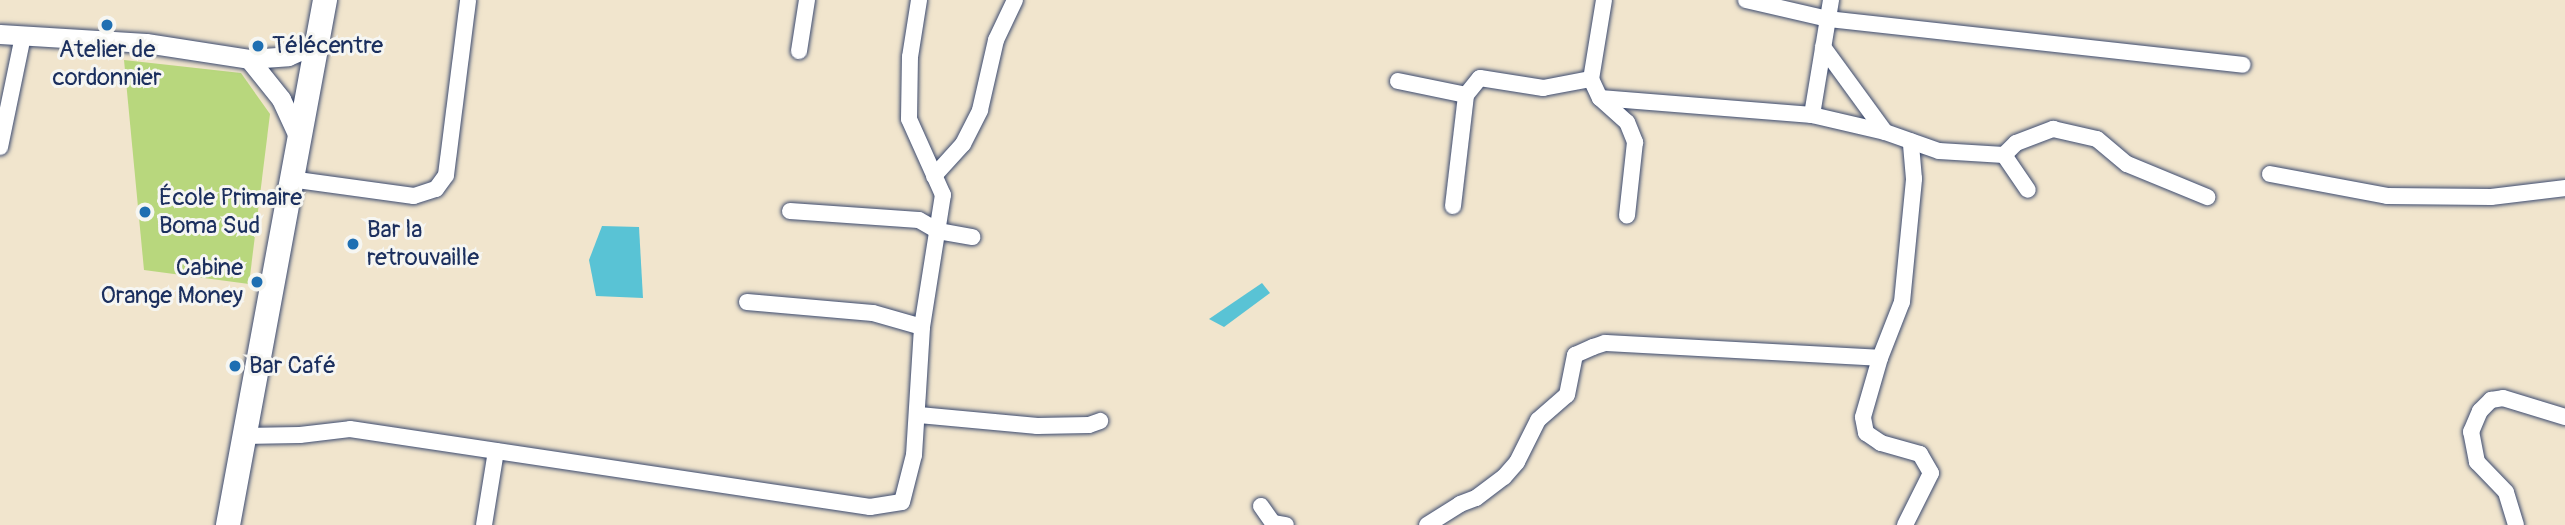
<!DOCTYPE html>
<html>
<head>
<meta charset="utf-8">
<style>
  body { margin:0 }
  #map { position:relative; width:2565px; height:525px; overflow:hidden; background:#f1e5cd; font-family:Pangolin,sans-serif }
  div>[style] { position:absolute }
  .green>* { inset:0; background:#b8d77d }
  .water>* { inset:0; background:#59c3d5 }
  .roads { filter:drop-shadow(0 0 2px #3b4a6f) drop-shadow(0 0 2px #3b4a6f) }
  .minor>* { height:16px; margin:-8px; padding:0 8px; transform-origin:8px; border-radius:8px; background:#fff }
  .tertiary>* { height:19px; margin:-9.5px; padding:0 9.5px; transform-origin:9.5px; border-radius:9.5px; background:#fff }
  .trunk>* { height:24px; margin:-12px; padding:0 12px; transform-origin:12px; border-radius:12px; background:#fff }
  .dots>* { width:19px; height:19px; translate:-50% -50%; box-sizing:border-box; border:4px solid #f6f6f2; border-radius:50% }
  span { translate:-50% -50%; white-space:nowrap; text-align:center; line-height:1.15; -webkit-text-stroke:6px #f6f6f2; paint-order:stroke }
  .poi-label { font-size:24px; color:#1b2f5e }
  .left { translate:0 -50%; text-align:left }
  .right { translate:-100% -50%; text-align:right }
</style>
</head>
<body>
<div id="map">
  <div class="green">
    <i style="clip-path:polygon(124px 60px,241px 73px,270px 114px,249px 284px,144px 270px)"></i>
  </div>
  <div class="water">
    <i style="clip-path:polygon(602px 226px,639px 227px,643px 298px,596px 296px,589px 260px)"></i>
    <i style="clip-path:polygon(1262px 283px,1270px 293px,1224px 327px,1209px 319px)"></i>
  </div>
  <div class="roads">
    <div class="minor">
      <i style="left:1604px;top:0;width:80px;rotate:99.3deg"></i>
      <i style="left:1591px;top:79px;width:21px;rotate:65deg"></i>
      <i style="left:1600px;top:98px;width:36px;rotate:42deg"></i>
      <i style="left:1627px;top:122px;width:22px;rotate:68deg"></i>
      <i style="left:1635px;top:142px;width:74px;rotate:96.2deg"></i>
      <i style="left:1746px;top:0;width:84px;rotate:13deg"></i>
      <i style="left:1828px;top:19px;width:417px;rotate:6.3deg"></i>
      <i style="left:1823px;top:47px;width:105px;rotate:53.9deg"></i>
      <i style="left:799px;top:51px;width:52px;rotate:-81.1deg"></i>
      <i style="left:1398px;top:81px;width:69px;rotate:11.6deg"></i>
      <i style="left:1466px;top:95px;width:22px;rotate:-51deg"></i>
      <i style="left:1480px;top:78px;width:64px;rotate:9deg"></i>
      <i style="left:1543px;top:88px;width:49px;rotate:-10.6deg"></i>
      <i style="left:1600px;top:98px;width:213px;rotate:4.6deg"></i>
      <i style="left:1812px;top:115px;width:75px;rotate:13.1deg"></i>
      <i style="left:1885px;top:132px;width:57px;rotate:19.4deg"></i>
      <i style="left:1939px;top:151px;width:65px;rotate:3.5deg"></i>
      <i style="left:2004px;top:155px;width:42px;rotate:55.6deg"></i>
      <i style="left:1812px;top:115px;width:117px;rotate:-80.6deg"></i>
      <i style="left:0;top:147px;width:113px;rotate:-78.3deg"></i>
      <i style="left:2004px;top:155px;width:17px;rotate:-45deg"></i>
      <i style="left:2016px;top:143px;width:40px;rotate:-21deg"></i>
      <i style="left:2053px;top:129px;width:45px;rotate:12.8deg"></i>
      <i style="left:2097px;top:139px;width:39px;rotate:40deg"></i>
      <i style="left:2127px;top:164px;width:87px;rotate:22.4deg"></i>
      <i style="left:2270px;top:174px;width:119px;rotate:10.6deg"></i>
      <i style="left:2387px;top:196px;width:104px;rotate:0.6deg"></i>
      <i style="left:2491px;top:197px;width:75px;rotate:-6.9deg"></i>
      <i style="left:934px;top:176px;width:43px;rotate:-47.8deg"></i>
      <i style="left:963px;top:144px;width:38px;rotate:-63deg"></i>
      <i style="left:980px;top:110px;width:72px;rotate:-77.1deg"></i>
      <i style="left:996px;top:40px;width:44px;rotate:-64.6deg"></i>
      <i style="left:290px;top:179px;width:125px;rotate:7.8deg"></i>
      <i style="left:414px;top:196px;width:23px;rotate:-18deg"></i>
      <i style="left:436px;top:189px;width:17px;rotate:-54deg"></i>
      <i style="left:446px;top:175px;width:176px;rotate:-82.8deg"></i>
      <i style="left:1453px;top:206px;width:112px;rotate:-83.3deg"></i>
      <i style="left:790px;top:211px;width:129px;rotate:4deg"></i>
      <i style="left:919px;top:220px;width:22px;rotate:30deg"></i>
      <i style="left:938px;top:231px;width:35px;rotate:10deg"></i>
      <i style="left:747px;top:302px;width:126px;rotate:5deg"></i>
      <i style="left:873px;top:313px;width:51px;rotate:15.9deg"></i>
      <i style="left:919px;top:415px;width:119px;rotate:5.3deg"></i>
      <i style="left:1037px;top:426px;width:52px;rotate:-1.1deg"></i>
      <i style="left:1089px;top:425px;width:12px;rotate:-20deg"></i>
      <i style="left:243px;top:436px;width:57px;rotate:-1deg"></i>
      <i style="left:300px;top:435px;width:50px;rotate:-6.8deg"></i>
      <i style="left:350px;top:429px;width:526px;rotate:8.53deg"></i>
      <i style="left:870px;top:507px;width:32px;rotate:-9deg"></i>
      <i style="left:902px;top:502px;width:49px;rotate:-75.7deg"></i>
      <i style="left:914px;top:455px;width:128px;rotate:-86.4deg"></i>
      <i style="left:922px;top:327px;width:134px;rotate:-81deg"></i>
      <i style="left:943px;top:195px;width:83px;rotate:-114.1deg"></i>
      <i style="left:909px;top:119px;width:62px;rotate:-89.1deg"></i>
      <i style="left:910px;top:57px;width:58px;rotate:-81deg"></i>
      <i style="left:1261px;top:506px;width:21px;rotate:55deg"></i>
      <i style="left:1273px;top:523px;width:13px;rotate:9deg"></i>
      <i style="left:484px;top:525px;width:75px;rotate:-80.8deg"></i>
      <i style="left:1427px;top:525px;width:39px;rotate:-32deg"></i>
      <i style="left:1460px;top:504px;width:17px;rotate:-21deg"></i>
      <i style="left:1476px;top:498px;width:35px;rotate:-37deg"></i>
      <i style="left:1504px;top:477px;width:20px;rotate:-49deg"></i>
      <i style="left:1517px;top:462px;width:47px;rotate:-63.4deg"></i>
      <i style="left:1538px;top:420px;width:38px;rotate:-41deg"></i>
      <i style="left:1567px;top:395px;width:41px;rotate:-78.7deg"></i>
      <i style="left:1575px;top:355px;width:20px;rotate:-24deg"></i>
      <i style="left:1593px;top:347px;width:13px;rotate:-18deg"></i>
      <i style="left:1605px;top:343px;width:275px;rotate:3.1deg"></i>
      <i style="left:1905px;top:525px;width:58px;rotate:-63.4deg"></i>
      <i style="left:1931px;top:473px;width:22px;rotate:-120deg"></i>
      <i style="left:1920px;top:454px;width:41px;rotate:-164.2deg"></i>
      <i style="left:1881px;top:443px;width:18px;rotate:-146deg"></i>
      <i style="left:1866px;top:433px;width:16px;rotate:-101deg"></i>
      <i style="left:1863px;top:417px;width:61px;rotate:-73.9deg"></i>
      <i style="left:1880px;top:358px;width:60px;rotate:-68.6deg"></i>
      <i style="left:1902px;top:302px;width:124px;rotate:-84.4deg"></i>
      <i style="left:1914px;top:179px;width:38px;rotate:-95deg"></i>
      <i style="left:2516px;top:525px;width:34px;rotate:-107deg"></i>
      <i style="left:2506px;top:492px;width:42px;rotate:-134deg"></i>
      <i style="left:2477px;top:462px;width:31px;rotate:-101deg"></i>
      <i style="left:2471px;top:432px;width:23px;rotate:-67deg"></i>
      <i style="left:2480px;top:411px;width:16px;rotate:-45deg"></i>
      <i style="left:2491px;top:400px;width:12px;rotate:-9deg"></i>
      <i style="left:2503px;top:398px;width:65px;rotate:17deg"></i>
    </div>
    <div class="tertiary">
      <i style="left:0;top:34px;width:146px;rotate:3.5deg"></i>
      <i style="left:146px;top:43px;width:104px;rotate:8.8deg"></i>
      <i style="left:249px;top:59px;width:39px;rotate:-4deg"></i>
      <i style="left:288px;top:56px;width:32px;rotate:-24deg"></i>
      <i style="left:249px;top:59px;width:51px;rotate:51.3deg"></i>
      <i style="left:281px;top:99px;width:41px;rotate:65.3deg"></i>
    </div>
    <div class="trunk">
      <i style="left:228px;top:525px;width:534px;rotate:-79.53deg"></i>
    </div>
  </div>
  <div class="dots">
    <i style="left:107px;top:25px;background:#1f6fb2"></i>
    <i style="left:258px;top:46px;background:#1f6fb2"></i>
    <i style="left:145px;top:212px;background:#1f6fb2"></i>
    <i style="left:353px;top:244px;background:#1f6fb2"></i>
    <i style="left:257px;top:282px;background:#1f6fb2"></i>
    <i style="left:235px;top:366px;background:#1f6fb2"></i>
  </div>
  <div class="poi-label">
    <span class="left" style="left:272px;top:46px">Télécentre</span>
    <span style="left:107px;top:64px">Atelier de<br>cordonnier</span>
    <span class="left" style="left:159px;top:212px">École Primaire<br>Boma Sud</span>
    <span class="left" style="left:367px;top:244px">Bar la<br>retrouvaille</span>
    <span class="right" style="left:243px;top:282px">Cabine<br>Orange Money</span>
    <span class="left" style="left:249px;top:366px">Bar Café</span>
  </div>
</div>
</body>
</html>
